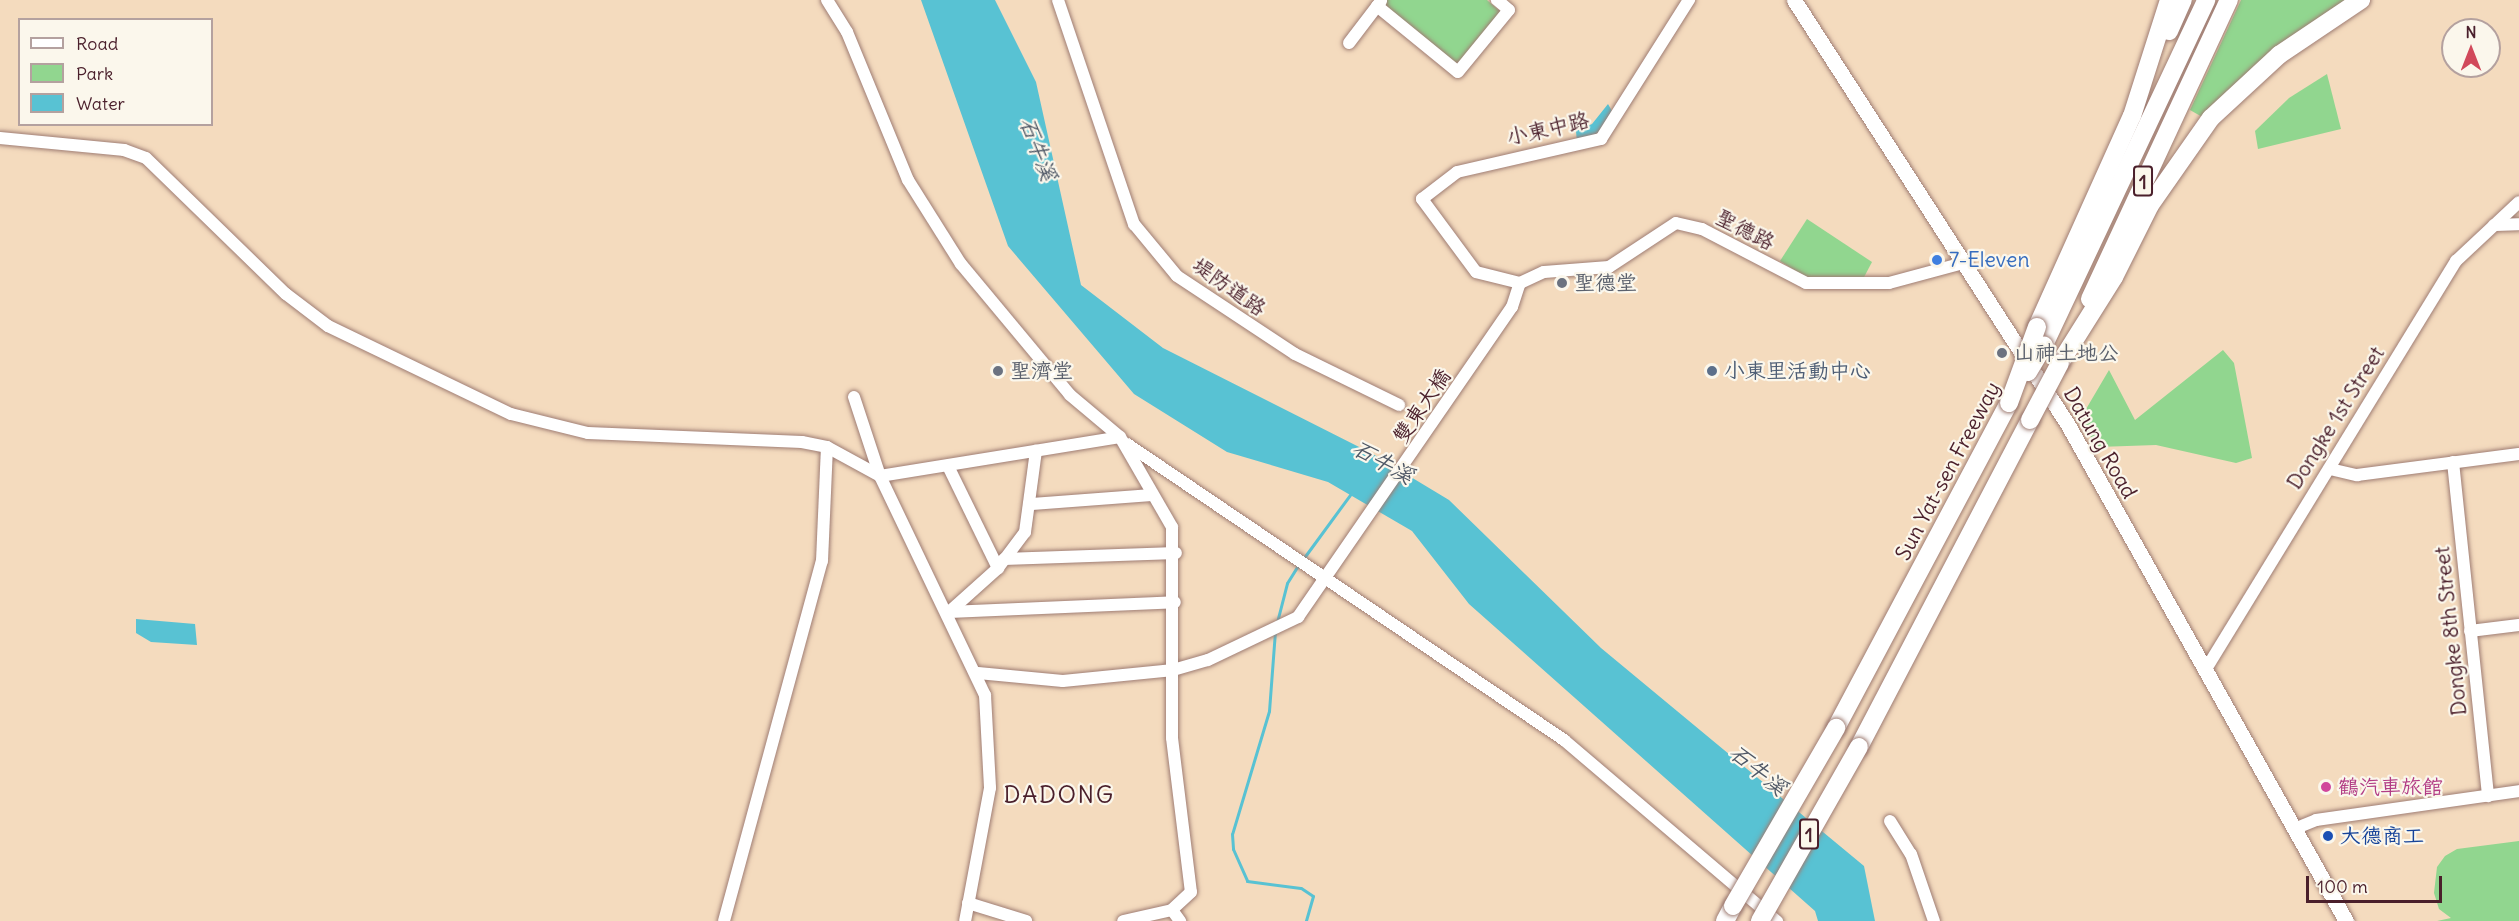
<!DOCTYPE html>
<html>
<head>
<meta charset="utf-8">
<style>
  body { margin:0 }
  #map { position:relative; width:2519px; height:921px; overflow:hidden; background:#f4dbbe; font-family:Delius,"LXGW WenKai TC",sans-serif }
  div>[style] { position:absolute }
  .green>* { inset:0; background:#91d68f }
  .water>* { inset:0; background:#58c2d3 }
  .stream>* { height:3px; margin:-1.5px; padding:0 1.5px; transform-origin:1.5px; border-radius:1.5px; background:#58c2d3 }
  .roads { filter:drop-shadow(0 0 2px #9f7d74) drop-shadow(0 0 2px #9f7d74) }
  .minor>* { height:12px; margin:-6px; padding:0 6px; transform-origin:6px; border-radius:6px; background:#fff }
  .major>* { height:15px; margin:-7.5px; padding:0 7.5px; transform-origin:7.5px; border-radius:7.5px; background:#fff }
  .highway>* { height:18px; margin:-9px; padding:0 9px; transform-origin:9px; border-radius:9px; background:#fff }
  .bridges { filter:drop-shadow(0 0 2px #9f7d74) drop-shadow(0 0 2px #9f7d74) }
  .highway-bridge>* { height:18px; margin:-9px; padding:0 9px; transform-origin:9px; border-radius:9px; background:#fff }
  .dots>* { width:16px; height:16px; translate:-50% -50%; box-sizing:border-box; border:3px solid #fbf7ec; border-radius:50% }
  span { translate:-50% -50%; white-space:nowrap; text-align:center; line-height:1.15; -webkit-text-stroke:4.5px #fbf7ec; paint-order:stroke }
  .shield-label span { padding:2px 4px; background:#fbf7ec; border:2px solid; border-radius:4px; -webkit-text-stroke-width:0 }
  .shield-label { font-size:20px; color:#4a1f2b; font-weight:700 }
  .street-label { font-size:21px; color:#4a1f2b }
  .shop-label { font-size:21px; color:#366cbe }
  .left { translate:0 -50%; text-align:left }
  .worship-label { font-size:21px; color:#5b616d }
  .service-label { font-size:21px; color:#4e5e75 }
  .hotel-label { font-size:21px; color:#b23c85 }
  .transit-label { font-size:21px; color:#164399 }
  .water-label { font-size:22px; color:#4f5866; font-style:italic }
  .quarter-label { font-size:24px; color:#4a1f2b; letter-spacing:1.5px }
  .legend { position:absolute; left:18px; top:18px; width:195px; height:108px; box-sizing:border-box; background:#fbf7ec; border:2px solid #b4a19f; margin:0; padding:8px 10px; list-style:none; font-size:18px; color:#4a1f2b }
  .legend li { display:flex; align-items:center; gap:12px; height:30px }
  .legend b { width:30px; border:2px solid #b4a19f }
  .north { position:absolute; left:2441px; top:18px; width:60px; height:60px; box-sizing:border-box; background:#fbf7ec; border:2px solid #b4a19f; border-radius:50%; rotate:0deg; font-size:16px; font-weight:700; line-height:24px; text-align:center; color:#4a1f2b }
  .north::after { content:''; display:block; margin:auto; width:21px; height:27px; background:#d1495b; clip-path:polygon(50% 0,100% 100%,50% 72%,0 100%) }
  .scale { position:absolute; left:2306px; top:876px; width:136px; height:27px; box-sizing:border-box; border:3px solid #4a1f2b; border-top:0; padding-left:8px; font-size:18px; line-height:21px; white-space:nowrap; color:#4a1f2b; -webkit-text-stroke:4px #fbf7ec; paint-order:stroke }
</style>
</head>
<body>
<div id="map">
  <div class="green">
    <i style="clip-path:polygon(1386px 0,1487px 0,1502px 13px,1457px 66px,1383px 4px)"></i>
    <i style="clip-path:polygon(2241px 0,2350px 0,2256px 64px,2204px 118px,2190px 110px)"></i>
    <i style="clip-path:polygon(2327px 74px,2341px 129px,2258px 149px,2255px 131px,2289px 98px)"></i>
    <i style="clip-path:polygon(1807px 219px,1872px 262px,1862px 281px,1807px 278px,1780px 261px)"></i>
    <i style="clip-path:polygon(2223px 350px,2234px 363px,2252px 458px,2236px 463px,2156px 445px,2098px 447px,2079px 421px,2109px 370px,2135px 420px)"></i>
    <i style="clip-path:polygon(2519px 841px,2519px 921px,2437px 921px,2451px 918px,2439px 909px,2434px 893px,2437px 867px,2445px 856px,2457px 849px)"></i>
  </div>
  <div class="water">
    <i style="clip-path:polygon(921px 0,995px 0,1036px 82px,1081px 285px,1163px 348px,1371px 453px,1449px 500px,1601px 648px,1864px 866px,1875px 921px,1818px 921px,1815px 911px,1469px 604px,1412px 531px,1328px 482px,1227px 452px,1134px 394px,1008px 246px)"></i>
    <i style="clip-path:polygon(1608px 104px,1612px 111px,1598px 133px,1577px 143px,1576px 131px,1592px 124px)"></i>
    <i style="clip-path:polygon(136px 619px,195px 624px,197px 645px,151px 642px,136px 633px)"></i>
  </div>
  <div class="stream">
    <i style="left:1303px;top:559px;width:83px;rotate:-53.8deg"></i>
    <i style="left:1277px;top:622px;width:40px;rotate:-75.6deg"></i>
    <i style="left:1287px;top:583px;width:22px;rotate:-58deg"></i>
    <i style="left:1275px;top:631px;width:80px;rotate:94.3deg"></i>
    <i style="left:1269px;top:711px;width:128px;rotate:106.7deg"></i>
    <i style="left:1232px;top:834px;width:15px;rotate:86deg"></i>
    <i style="left:1233px;top:849px;width:35px;rotate:66deg"></i>
    <i style="left:1247px;top:881px;width:54px;rotate:7.4deg"></i>
    <i style="left:1301px;top:888px;width:14px;rotate:34deg"></i>
    <i style="left:1313px;top:896px;width:26px;rotate:106deg"></i>
  </div>
  <div class="roads">
    <div class="minor">
      <i style="left:827px;top:0;width:38px;rotate:58deg"></i>
      <i style="left:847px;top:32px;width:160px;rotate:67.6deg"></i>
      <i style="left:908px;top:180px;width:99px;rotate:57.8deg"></i>
      <i style="left:961px;top:264px;width:170px;rotate:50.2deg"></i>
      <i style="left:1070px;top:395px;width:65px;rotate:40deg"></i>
      <i style="left:1058px;top:0;width:237px;rotate:71.3deg"></i>
      <i style="left:1134px;top:224px;width:67px;rotate:50.4deg"></i>
      <i style="left:1177px;top:276px;width:141px;rotate:33.5deg"></i>
      <i style="left:1295px;top:354px;width:116px;rotate:26.1deg"></i>
      <i style="left:1377px;top:6px;width:104px;rotate:39.2deg"></i>
      <i style="left:1458px;top:72px;width:80px;rotate:-50.6deg"></i>
      <i style="left:1509px;top:10px;width:16px;rotate:-140deg"></i>
      <i style="left:1349px;top:43px;width:53px;rotate:-52.7deg"></i>
      <i style="left:0;top:138px;width:125px;rotate:5.5deg"></i>
      <i style="left:124px;top:150px;width:23px;rotate:20deg"></i>
      <i style="left:146px;top:158px;width:195px;rotate:44.2deg"></i>
      <i style="left:286px;top:294px;width:53px;rotate:37.3deg"></i>
      <i style="left:328px;top:326px;width:203px;rotate:25.7deg"></i>
      <i style="left:511px;top:414px;width:79px;rotate:13.9deg"></i>
      <i style="left:588px;top:433px;width:214px;rotate:2.4deg"></i>
      <i style="left:802px;top:442px;width:25px;rotate:11deg"></i>
      <i style="left:827px;top:447px;width:60px;rotate:28.7deg"></i>
      <i style="left:880px;top:476px;width:243px;rotate:64.4deg"></i>
      <i style="left:985px;top:695px;width:93px;rotate:86.9deg"></i>
      <i style="left:990px;top:788px;width:135px;rotate:100.6deg"></i>
      <i style="left:2494px;top:225px;width:25px;rotate:-2deg"></i>
      <i style="left:1520px;top:283px;width:45px;rotate:-166deg"></i>
      <i style="left:1476px;top:272px;width:91px;rotate:-126.5deg"></i>
      <i style="left:1422px;top:199px;width:44px;rotate:-37.6deg"></i>
      <i style="left:1457px;top:172px;width:148px;rotate:-12.9deg"></i>
      <i style="left:1601px;top:139px;width:165px;rotate:-57.7deg"></i>
      <i style="left:1520px;top:283px;width:26px;rotate:-25deg"></i>
      <i style="left:1544px;top:272px;width:65px;rotate:-4.4deg"></i>
      <i style="left:1609px;top:267px;width:80px;rotate:-33.3deg"></i>
      <i style="left:1676px;top:223px;width:27px;rotate:13deg"></i>
      <i style="left:1702px;top:229px;width:117px;rotate:27.4deg"></i>
      <i style="left:1806px;top:283px;width:83px"></i>
      <i style="left:1889px;top:283px;width:77px;rotate:-15.1deg"></i>
      <i style="left:854px;top:397px;width:83px;rotate:71.8deg"></i>
      <i style="left:880px;top:476px;width:243px;rotate:-9.2deg"></i>
      <i style="left:1120px;top:437px;width:104px;rotate:60deg"></i>
      <i style="left:1172px;top:527px;width:211px;rotate:90deg"></i>
      <i style="left:1172px;top:738px;width:155px;rotate:83deg"></i>
      <i style="left:1191px;top:892px;width:26px;rotate:137deg"></i>
      <i style="left:1172px;top:910px;width:50px;rotate:167.3deg"></i>
      <i style="left:1127px;top:444px;width:528px;rotate:34.11deg"></i>
      <i style="left:1564px;top:740px;width:280px;rotate:40.4deg"></i>
      <i style="left:2453px;top:462px;width:336px;rotate:84deg"></i>
      <i style="left:948px;top:466px;width:114px;rotate:63.9deg"></i>
      <i style="left:2330px;top:469px;width:28px;rotate:13deg"></i>
      <i style="left:2357px;top:475px;width:163px;rotate:-7.4deg"></i>
      <i style="left:1032px;top:504px;width:120px;rotate:-4.3deg"></i>
      <i style="left:1004px;top:559px;width:172px;rotate:-2deg"></i>
      <i style="left:949px;top:612px;width:226px;rotate:-2.5deg"></i>
      <i style="left:949px;top:612px;width:66px;rotate:-41.9deg"></i>
      <i style="left:998px;top:568px;width:45px;rotate:-53.1deg"></i>
      <i style="left:1025px;top:532px;width:82px;rotate:-82.3deg"></i>
      <i style="left:2470px;top:631px;width:49px;rotate:-7deg"></i>
      <i style="left:2206px;top:669px;width:479px;rotate:-58.5deg"></i>
      <i style="left:2456px;top:261px;width:86px;rotate:-43.1deg"></i>
      <i style="left:978px;top:673px;width:85px;rotate:5.4deg"></i>
      <i style="left:1063px;top:681px;width:111px;rotate:-5.7deg"></i>
      <i style="left:1173px;top:670px;width:36px;rotate:-16deg"></i>
      <i style="left:1208px;top:660px;width:100px;rotate:-25.5deg"></i>
      <i style="left:1298px;top:617px;width:377px;rotate:-55.4deg"></i>
      <i style="left:1512px;top:307px;width:25px;rotate:-72deg"></i>
      <i style="left:1890px;top:821px;width:39px;rotate:58deg"></i>
      <i style="left:1911px;top:854px;width:71px;rotate:71.1deg"></i>
      <i style="left:2294px;top:829px;width:24px;rotate:-22deg"></i>
      <i style="left:2316px;top:820px;width:205px;rotate:-8.1deg"></i>
      <i style="left:968px;top:903px;width:61px;rotate:17.2deg"></i>
      <i style="left:1172px;top:910px;width:14px;rotate:54deg"></i>
      <i style="left:724px;top:921px;width:373px;rotate:-74.8deg"></i>
      <i style="left:822px;top:561px;width:114px;rotate:-87.5deg"></i>
    </div>
    <div class="major">
      <i style="left:1794px;top:0;width:506px;rotate:57.19deg"></i>
      <i style="left:2068px;top:425px;width:569px;rotate:60.73deg"></i>
    </div>
    <div class="highway">
      <i style="left:2169px;top:31px;width:34px;rotate:-66deg"></i>
      <i style="left:2090px;top:299px;width:330px;rotate:-65.1deg"></i>
      <i style="left:2037px;top:327px;width:231px;rotate:-65.8deg"></i>
      <i style="left:2132px;top:116px;width:122px;rotate:-72.3deg"></i>
      <i style="left:2044px;top:345px;width:381px;rotate:-64.8deg"></i>
      <i style="left:2060px;top:363px;width:102px;rotate:-57.9deg"></i>
      <i style="left:2114px;top:277px;width:80px;rotate:-63.4deg"></i>
      <i style="left:2150px;top:205px;width:106px;rotate:-55deg"></i>
      <i style="left:2211px;top:118px;width:93px;rotate:-42.8deg"></i>
      <i style="left:2279px;top:55px;width:99px;rotate:-33.9deg"></i>
      <i style="left:1836px;top:728px;width:368px;rotate:-62deg"></i>
      <i style="left:1859px;top:747px;width:369px;rotate:-62.4deg"></i>
      <i style="left:1725px;top:921px;width:17px;rotate:-62deg"></i>
    </div>
  </div>
  <div class="bridges">
    <div class="highway-bridge">
      <i style="left:2028px;top:372px;width:31px;rotate:-59deg"></i>
      <i style="left:2009px;top:403px;width:81px;rotate:-69.8deg"></i>
      <i style="left:2030px;top:420px;width:64px;rotate:-62.2deg"></i>
      <i style="left:1733px;top:906px;width:206px;rotate:-59.9deg"></i>
      <i style="left:1760px;top:921px;width:200px;rotate:-60.4deg"></i>
    </div>
  </div>
  <div class="dots">
    <i style="left:1937px;top:260px;background:#3f7fe0"></i>
    <i style="left:1562px;top:283px;background:#6b7280"></i>
    <i style="left:2002px;top:353px;background:#6b7280"></i>
    <i style="left:998px;top:371px;background:#6b7280"></i>
    <i style="left:1712px;top:371px;background:#5c6f8a"></i>
    <i style="left:2326px;top:787px;background:#d1479c"></i>
    <i style="left:2328px;top:836px;background:#1a4fb4"></i>
  </div>
  <div class="shield-label">
    <span style="left:2143px;top:181px">1</span>
    <span style="left:1809px;top:834px">1</span>
  </div>
  <div class="street-label">
    <span style="left:1548px;top:129px;rotate:-13deg">小東中路</span>
    <span style="left:1745px;top:230px;rotate:27deg">聖德路</span>
    <span style="left:1229px;top:287px;rotate:35deg">堤防道路</span>
    <span style="left:1422px;top:406px;rotate:-56deg">雙東大橋</span>
    <span style="left:2336px;top:418px;rotate:-58deg">Dongke 1st Street</span>
    <span style="left:2100px;top:443px;rotate:60deg">Datung Road</span>
    <span style="left:1948px;top:471px;rotate:-62deg">Sun Yat-sen Freeway</span>
    <span style="left:2451px;top:631px;rotate:-96deg">Dongke 8th Street</span>
  </div>
  <div class="shop-label">
    <span class="left" style="left:1949px;top:260px">7-Eleven</span>
  </div>
  <div class="worship-label">
    <span class="left" style="left:1574px;top:283px">聖德堂</span>
    <span class="left" style="left:2014px;top:353px">山神土地公</span>
    <span class="left" style="left:1010px;top:371px">聖濟堂</span>
  </div>
  <div class="service-label">
    <span class="left" style="left:1724px;top:371px">小東里活動中心</span>
  </div>
  <div class="hotel-label">
    <span class="left" style="left:2338px;top:787px">鶴汽車旅館</span>
  </div>
  <div class="transit-label">
    <span class="left" style="left:2340px;top:836px">大德商工</span>
  </div>
  <div class="water-label">
    <span style="left:1038px;top:149px;rotate:69deg">石牛溪</span>
    <span style="left:1383px;top:462px;rotate:29deg">石牛溪</span>
    <span style="left:1758px;top:770px;rotate:39deg">石牛溪</span>
  </div>
  <div class="quarter-label">
    <span style="left:1059px;top:795px">DADONG</span>
  </div>
  <ul class="legend">
  <li><b style="height:8px;background:#fff"></b>Road</li>
  <li><b style="height:16px;background:#91d68f"></b>Park</li>
  <li><b style="height:16px;background:#58c2d3"></b>Water</li>
  </ul>
  <div class="north">N</div>
  <div class="scale">100 m</div>
</div>
</body>
</html>
